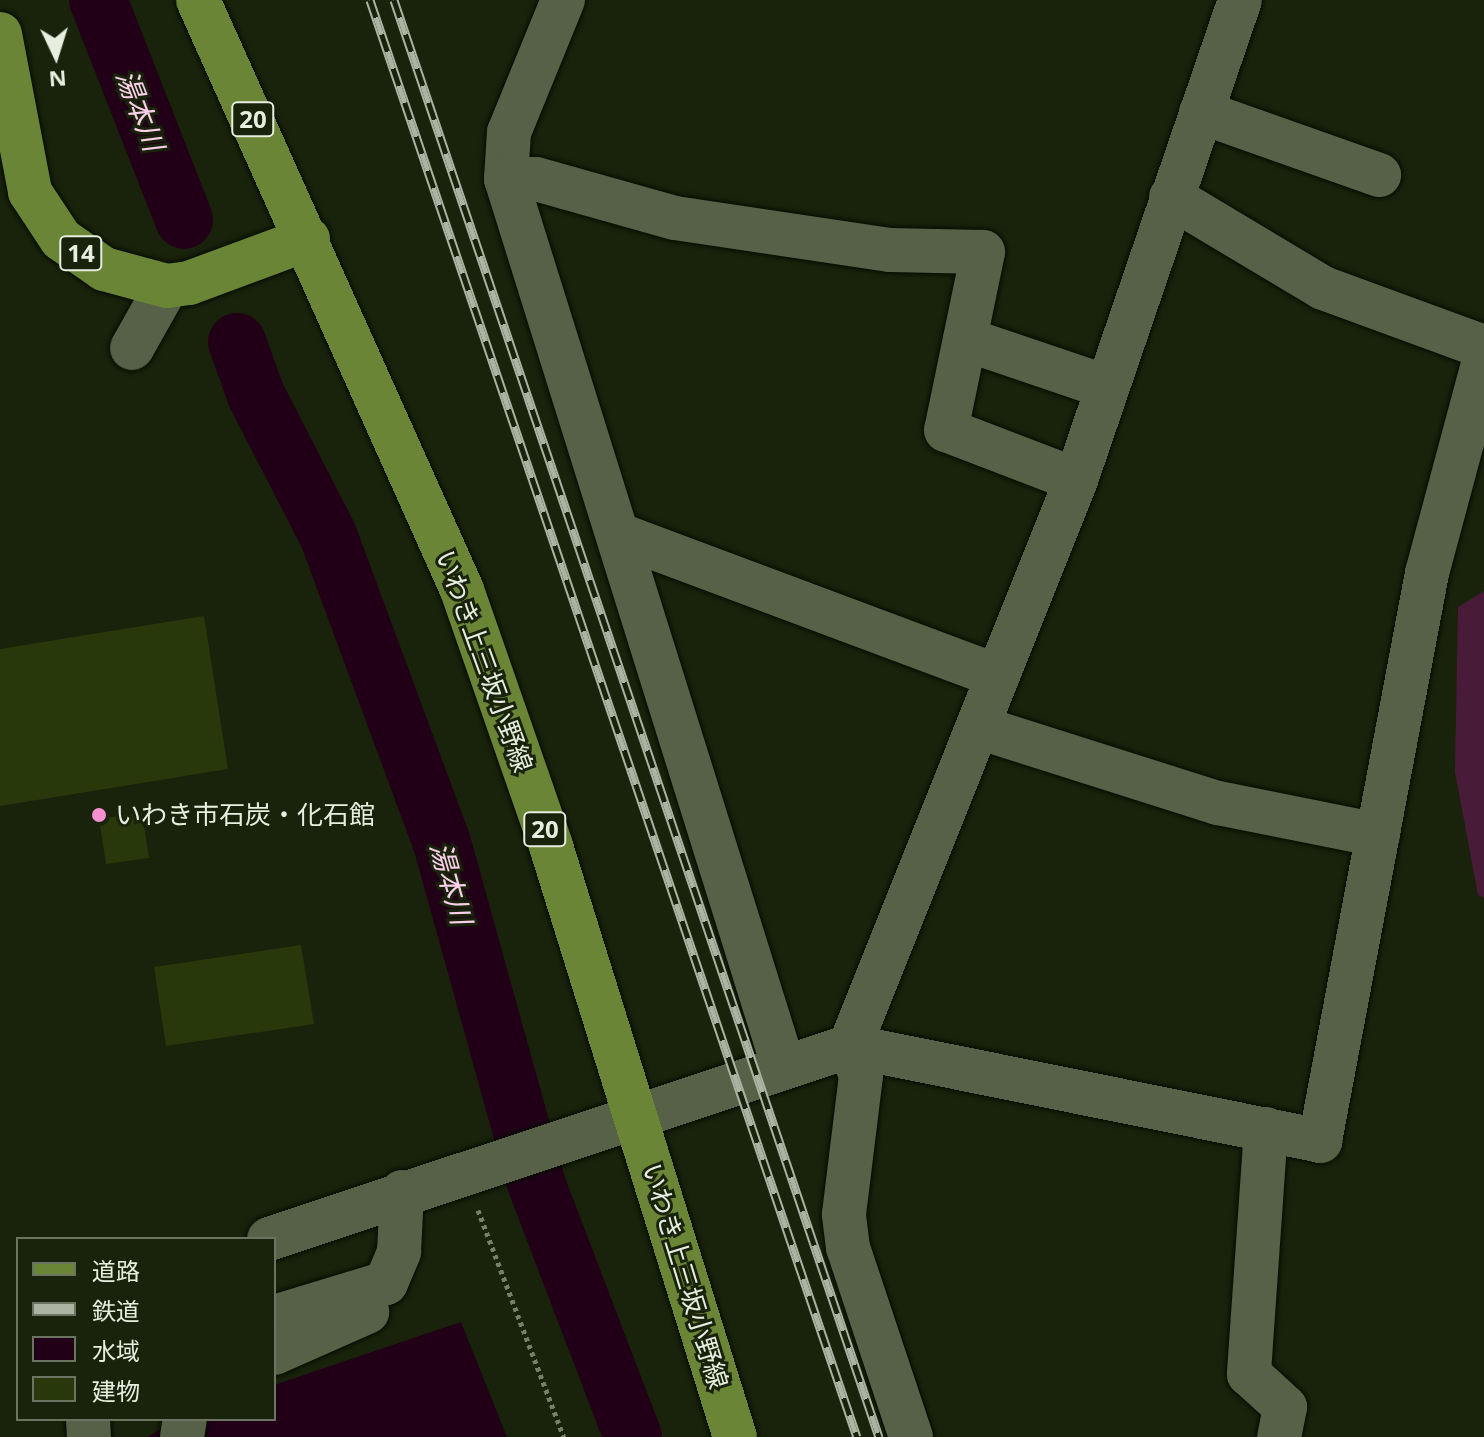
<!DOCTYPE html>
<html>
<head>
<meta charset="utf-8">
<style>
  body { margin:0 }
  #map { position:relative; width:1484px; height:1437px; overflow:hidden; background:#19220b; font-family:"Noto Sans","Noto Sans JP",sans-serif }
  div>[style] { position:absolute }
  .green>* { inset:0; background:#481b39 }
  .water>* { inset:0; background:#210017 }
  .stream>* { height:10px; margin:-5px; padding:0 5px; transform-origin:5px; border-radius:5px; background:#210017 }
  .river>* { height:58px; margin:-29px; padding:0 29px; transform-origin:29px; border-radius:29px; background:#210017 }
  .building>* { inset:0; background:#28380a }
  .path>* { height:5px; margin-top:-2.5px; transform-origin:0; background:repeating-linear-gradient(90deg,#777f6b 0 4px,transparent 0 8px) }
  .roads { filter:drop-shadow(0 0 2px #050b00) drop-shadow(0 0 2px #050b00) }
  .minor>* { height:44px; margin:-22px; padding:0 22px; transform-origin:22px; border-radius:22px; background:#566147 }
  .major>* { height:44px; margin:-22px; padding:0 22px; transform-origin:22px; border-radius:22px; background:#698535 }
  .rail>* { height:9px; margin-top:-4.5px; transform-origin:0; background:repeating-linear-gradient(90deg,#19220b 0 18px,#abb3a2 0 36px); box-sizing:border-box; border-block:2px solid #abb3a2 }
  .dots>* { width:22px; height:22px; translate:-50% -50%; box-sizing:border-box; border:4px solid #19220b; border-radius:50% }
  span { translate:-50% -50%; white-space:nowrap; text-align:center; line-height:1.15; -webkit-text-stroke:6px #19220b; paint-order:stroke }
  .shield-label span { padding:2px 6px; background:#19220b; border:2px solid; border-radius:6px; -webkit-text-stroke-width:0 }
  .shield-label { font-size:24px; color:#e7eedf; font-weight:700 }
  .street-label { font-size:26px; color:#e7eedf }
  .poi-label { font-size:26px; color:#e7eedf }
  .left { translate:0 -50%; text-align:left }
  .water-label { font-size:28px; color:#fcd0ea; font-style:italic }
  .legend { position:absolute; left:16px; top:1237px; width:260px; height:184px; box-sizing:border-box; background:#19220b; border:2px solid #6b7460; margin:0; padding:10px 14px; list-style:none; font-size:24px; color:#e7eedf }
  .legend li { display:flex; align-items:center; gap:16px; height:40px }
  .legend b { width:40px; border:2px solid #6b7460 }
  .north { position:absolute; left:16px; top:16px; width:80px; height:80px; -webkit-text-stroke:6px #19220b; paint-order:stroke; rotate:176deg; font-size:22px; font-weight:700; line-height:32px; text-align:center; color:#e7eedf }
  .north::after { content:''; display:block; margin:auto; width:28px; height:36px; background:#e7eedf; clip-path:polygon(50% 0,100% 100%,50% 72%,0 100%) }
</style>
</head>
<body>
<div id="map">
  <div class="green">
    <i style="clip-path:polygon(1484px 591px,1484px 898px,1478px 895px,1455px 772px,1458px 607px)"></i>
  </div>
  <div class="water">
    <i style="clip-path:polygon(461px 1322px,507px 1437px,147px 1437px,179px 1419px,274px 1419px,274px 1385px)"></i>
  </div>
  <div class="stream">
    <i style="left:558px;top:1308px;width:22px;rotate:-30deg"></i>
  </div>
  <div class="river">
    <i style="left:98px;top:0;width:236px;rotate:68.6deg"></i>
    <i style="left:237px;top:342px;width:56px;rotate:70.3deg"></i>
    <i style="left:256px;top:395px;width:157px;rotate:62.8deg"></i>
    <i style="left:328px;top:535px;width:328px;rotate:69.7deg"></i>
    <i style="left:442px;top:843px;width:353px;rotate:74.5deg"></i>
    <i style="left:536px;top:1183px;width:272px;rotate:69.1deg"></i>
  </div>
  <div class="building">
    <i style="clip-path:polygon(204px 616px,228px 769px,0 806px,0 649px)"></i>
    <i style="clip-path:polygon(142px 813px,149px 858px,106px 864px,99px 819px)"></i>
    <i style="clip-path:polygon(301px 945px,314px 1024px,166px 1046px,154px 967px)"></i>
  </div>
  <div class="path">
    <i style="left:478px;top:1210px;width:243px;rotate:69.3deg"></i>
  </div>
  <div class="roads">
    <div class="minor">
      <i style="left:563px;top:0;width:143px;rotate:112.2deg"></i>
      <i style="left:509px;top:132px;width:47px;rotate:93.7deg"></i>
      <i style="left:506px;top:179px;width:928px;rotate:72.64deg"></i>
      <i style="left:1201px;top:112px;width:189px;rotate:19.5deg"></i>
      <i style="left:506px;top:179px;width:30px"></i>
      <i style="left:536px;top:179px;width:144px;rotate:15.7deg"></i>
      <i style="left:675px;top:218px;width:217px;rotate:8.5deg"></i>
      <i style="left:890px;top:250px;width:93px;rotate:1.2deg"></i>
      <i style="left:983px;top:252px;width:182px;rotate:101.7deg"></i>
      <i style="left:946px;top:430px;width:139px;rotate:21deg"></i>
      <i style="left:1171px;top:197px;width:177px;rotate:30.9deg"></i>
      <i style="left:1323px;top:288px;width:171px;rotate:20.1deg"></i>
      <i style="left:965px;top:339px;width:150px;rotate:18.7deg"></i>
      <i style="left:132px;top:348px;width:71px;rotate:-60.6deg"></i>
      <i style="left:620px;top:535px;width:403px;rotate:20.5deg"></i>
      <i style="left:978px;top:727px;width:252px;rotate:17.6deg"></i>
      <i style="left:1218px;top:803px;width:163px;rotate:11.3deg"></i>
      <i style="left:1266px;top:1129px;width:246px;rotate:94deg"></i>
      <i style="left:1249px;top:1374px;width:49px;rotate:42.5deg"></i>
      <i style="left:1285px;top:1407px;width:31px;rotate:101deg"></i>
      <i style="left:269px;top:1239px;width:612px;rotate:-18.38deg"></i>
      <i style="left:850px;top:1046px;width:609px;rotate:-68.23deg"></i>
      <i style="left:1076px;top:480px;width:507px;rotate:-71.14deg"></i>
      <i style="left:274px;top:1317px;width:117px;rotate:-16.9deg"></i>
      <i style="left:386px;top:1283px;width:34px;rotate:-67deg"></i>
      <i style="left:399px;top:1252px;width:60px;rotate:-87.1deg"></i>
      <i style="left:274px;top:1353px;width:102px;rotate:-23.8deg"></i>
      <i style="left:88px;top:1419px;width:18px;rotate:87deg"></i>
      <i style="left:182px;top:1437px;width:18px;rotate:-81deg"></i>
      <i style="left:911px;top:1437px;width:199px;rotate:-108.4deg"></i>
      <i style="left:848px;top:1248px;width:34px;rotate:-97deg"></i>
      <i style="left:844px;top:1214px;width:139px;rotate:-83deg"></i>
      <i style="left:861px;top:1076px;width:32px;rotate:-110deg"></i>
      <i style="left:850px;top:1046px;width:480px;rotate:11.4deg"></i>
      <i style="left:1320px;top:1141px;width:578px;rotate:-79.33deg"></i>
      <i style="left:1427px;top:573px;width:220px;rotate:-75deg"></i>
    </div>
    <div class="major">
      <i style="left:198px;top:0;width:646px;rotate:65.89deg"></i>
      <i style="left:462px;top:590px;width:271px;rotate:70.8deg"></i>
      <i style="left:551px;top:846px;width:619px;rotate:72.71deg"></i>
      <i style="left:0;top:34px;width:161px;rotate:79.2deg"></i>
      <i style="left:30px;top:192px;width:56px;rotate:56.6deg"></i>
      <i style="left:61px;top:239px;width:52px;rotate:34.9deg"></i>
      <i style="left:104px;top:269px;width:65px;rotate:15.1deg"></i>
      <i style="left:167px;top:286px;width:22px;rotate:-8deg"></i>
      <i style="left:189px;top:283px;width:127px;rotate:-20.3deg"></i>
    </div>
  </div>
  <div class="rail">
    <i style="left:370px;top:0;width:1517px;rotate:71.28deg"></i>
    <i style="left:394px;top:0;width:1517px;rotate:71.35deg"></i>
  </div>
  <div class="dots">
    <i style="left:99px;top:815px;background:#f690d0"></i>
  </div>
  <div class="shield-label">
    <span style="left:253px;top:119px">20</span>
    <span style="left:81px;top:253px">14</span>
    <span style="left:545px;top:829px">20</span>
  </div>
  <div class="street-label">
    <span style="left:484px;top:661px;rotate:70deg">いわき上三坂小野線</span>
    <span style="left:685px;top:1276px;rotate:73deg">いわき上三坂小野線</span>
  </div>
  <div class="poi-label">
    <span class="left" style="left:115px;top:815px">いわき市石炭・化石館</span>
  </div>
  <div class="water-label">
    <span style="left:141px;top:110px;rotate:69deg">湯本川</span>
    <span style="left:452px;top:883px;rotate:74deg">湯本川</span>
  </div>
  <ul class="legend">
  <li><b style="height:10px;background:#698535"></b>道路</li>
  <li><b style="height:10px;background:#abb3a2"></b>鉄道</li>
  <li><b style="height:22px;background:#210017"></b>水域</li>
  <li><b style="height:22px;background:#28380a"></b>建物</li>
  </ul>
  <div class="north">N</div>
</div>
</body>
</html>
